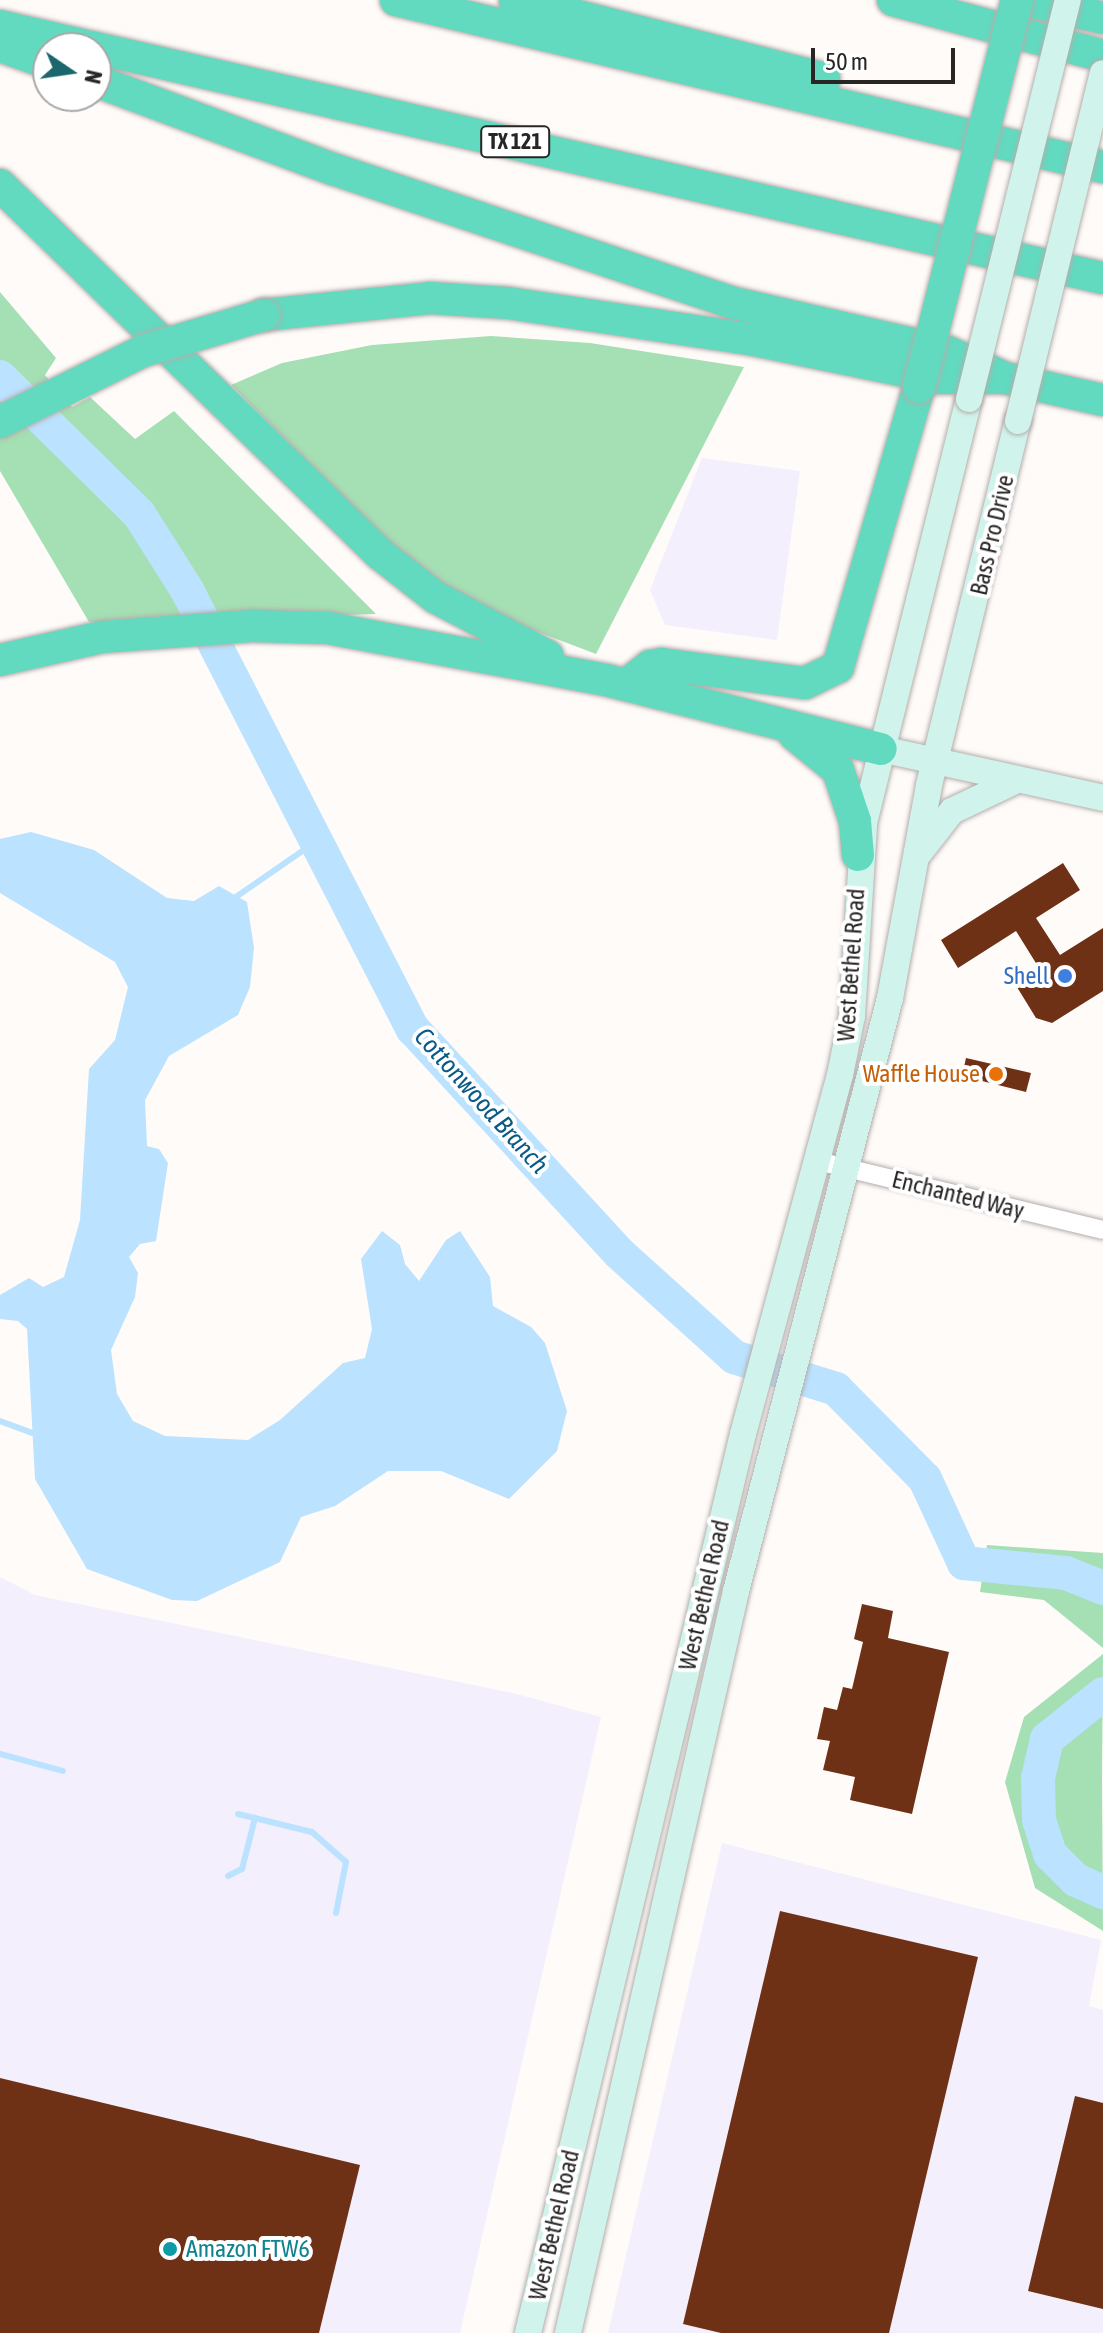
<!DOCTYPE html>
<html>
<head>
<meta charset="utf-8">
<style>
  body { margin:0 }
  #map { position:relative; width:1103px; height:2333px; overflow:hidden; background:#fffbf9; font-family:"Asap Condensed",sans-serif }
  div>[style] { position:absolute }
  .industrial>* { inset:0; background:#f4effc }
  .green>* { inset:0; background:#a5dfb4 }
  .water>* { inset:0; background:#bbe2ff }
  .stream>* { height:6px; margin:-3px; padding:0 3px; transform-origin:3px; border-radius:3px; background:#bbe2ff }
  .river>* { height:34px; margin:-17px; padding:0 17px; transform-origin:17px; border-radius:17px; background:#bbe2ff }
  .building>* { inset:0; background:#6e3116 }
  .roads { filter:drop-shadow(0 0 2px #b4aeab) drop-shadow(0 0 2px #b4aeab) }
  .street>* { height:18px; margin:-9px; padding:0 9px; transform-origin:9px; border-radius:9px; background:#fff }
  .secondary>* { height:26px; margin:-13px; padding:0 13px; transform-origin:13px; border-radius:13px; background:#d0f4ec }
  .highway>* { height:32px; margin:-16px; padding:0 16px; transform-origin:16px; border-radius:16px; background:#61dac0 }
  .bridges { filter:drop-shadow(0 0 2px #b4aeab) drop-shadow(0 0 2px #b4aeab) }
  .secondary-bridge>* { height:26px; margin:-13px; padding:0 13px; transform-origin:13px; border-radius:13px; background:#d0f4ec }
  .highway-bridge>* { height:32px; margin:-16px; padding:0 16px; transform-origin:16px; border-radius:16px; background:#61dac0 }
  .dots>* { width:22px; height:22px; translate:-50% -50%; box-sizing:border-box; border:4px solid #fff; border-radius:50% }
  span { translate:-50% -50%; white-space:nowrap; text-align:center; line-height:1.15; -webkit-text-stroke:8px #fff; paint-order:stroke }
  .shield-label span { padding:2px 6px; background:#fff; border:2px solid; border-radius:6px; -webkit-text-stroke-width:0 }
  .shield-label { font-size:22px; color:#282625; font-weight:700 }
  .street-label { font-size:24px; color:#282625 }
  .shop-label { font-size:24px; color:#366cbe }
  .right { translate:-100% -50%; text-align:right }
  .food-label { font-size:24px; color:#c56008 }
  .culture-label { font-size:24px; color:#0d838f }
  .left { translate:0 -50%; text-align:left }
  .water-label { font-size:26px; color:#0a5a87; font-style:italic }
  .north { position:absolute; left:32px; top:32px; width:80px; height:80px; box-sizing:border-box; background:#fff; border:2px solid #a9a8a8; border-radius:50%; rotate:103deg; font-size:22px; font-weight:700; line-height:32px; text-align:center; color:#282625 }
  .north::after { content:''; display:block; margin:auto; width:28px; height:36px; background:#1a676d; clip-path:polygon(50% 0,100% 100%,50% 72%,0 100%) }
  .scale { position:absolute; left:811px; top:48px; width:144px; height:36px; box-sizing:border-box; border:4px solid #282625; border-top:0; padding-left:10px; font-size:24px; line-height:28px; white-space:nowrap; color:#282625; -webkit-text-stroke:6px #fff; paint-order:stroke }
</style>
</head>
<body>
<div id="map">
  <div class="industrial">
    <i style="clip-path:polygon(702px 458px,800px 471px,777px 640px,665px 625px,650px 590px)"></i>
    <i style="clip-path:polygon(0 1577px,35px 1595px,513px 1693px,601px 1717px,460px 2333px,0 2333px)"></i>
    <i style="clip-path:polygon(722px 1843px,1101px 1940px,1089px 2006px,1103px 2010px,1103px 2333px,608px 2333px)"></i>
  </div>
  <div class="green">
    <i style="clip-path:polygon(0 292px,56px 358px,45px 375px,72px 407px,90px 397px,135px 439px,174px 411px,376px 614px,89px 622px,0 471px)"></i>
    <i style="clip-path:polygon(491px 336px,590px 343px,744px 367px,596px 654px,467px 605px,411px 565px,231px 385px,282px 363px,372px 345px)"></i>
    <i style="clip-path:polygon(987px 1545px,1103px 1553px,1103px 1648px,1044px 1600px,980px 1592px)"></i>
    <i style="clip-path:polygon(1103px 1654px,1102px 1779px,1103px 1931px,1035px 1888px,1005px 1782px,1024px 1717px)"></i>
  </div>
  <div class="water">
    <i style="clip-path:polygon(31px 832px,94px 850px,167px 898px,194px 901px,219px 886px,247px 902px,254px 948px,250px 987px,238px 1015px,169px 1056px,145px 1100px,147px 1146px,159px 1149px,168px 1163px,156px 1241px,140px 1244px,129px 1257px,138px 1273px,135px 1297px,111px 1350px,117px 1394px,133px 1421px,165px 1436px,248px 1440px,280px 1420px,343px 1363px,365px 1358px,372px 1329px,361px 1259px,382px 1231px,400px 1245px,405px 1264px,419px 1281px,446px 1240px,460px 1231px,490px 1277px,493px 1306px,531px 1327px,545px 1343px,567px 1411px,557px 1451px,509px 1499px,441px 1471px,388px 1471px,335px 1506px,301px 1517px,280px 1562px,197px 1601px,172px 1600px,87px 1569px,35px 1479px,27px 1329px,18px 1321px,0 1319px,0 1295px,29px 1278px,43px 1287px,64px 1277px,80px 1220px,89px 1069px,115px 1040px,128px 987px,115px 962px,0 893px,0 839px)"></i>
  </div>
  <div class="stream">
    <i style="left:230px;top:901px;width:102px;rotate:-34.6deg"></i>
    <i style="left:0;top:1421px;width:40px;rotate:20.2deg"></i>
    <i style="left:0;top:1754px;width:65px;rotate:15.1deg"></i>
    <i style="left:238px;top:1814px;width:76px;rotate:13.7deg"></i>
    <i style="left:312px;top:1832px;width:45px;rotate:41.4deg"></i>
    <i style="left:346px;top:1862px;width:52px;rotate:101.1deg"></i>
    <i style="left:228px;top:1876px;width:16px;rotate:-27deg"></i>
    <i style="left:242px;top:1869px;width:53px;rotate:-75.7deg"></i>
  </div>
  <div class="river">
    <i style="left:0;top:377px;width:195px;rotate:44.6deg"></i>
    <i style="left:139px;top:514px;width:90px;rotate:57.7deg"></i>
    <i style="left:187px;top:590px;width:494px;rotate:62.8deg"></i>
    <i style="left:413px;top:1029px;width:304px;rotate:47.4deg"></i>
    <i style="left:619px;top:1253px;width:155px;rotate:42.1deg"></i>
    <i style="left:734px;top:1357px;width:107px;rotate:17.4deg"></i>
    <i style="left:836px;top:1389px;width:127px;rotate:45.3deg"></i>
    <i style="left:925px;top:1479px;width:93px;rotate:65.1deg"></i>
    <i style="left:964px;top:1563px;width:102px;rotate:5.6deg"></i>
    <i style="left:1066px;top:1573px;width:40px;rotate:22deg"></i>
    <i style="left:1103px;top:1694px;width:72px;rotate:141.2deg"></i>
    <i style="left:1047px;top:1739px;width:40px;rotate:103deg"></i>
    <i style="left:1038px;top:1778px;width:42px;rotate:88.6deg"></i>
    <i style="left:1039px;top:1820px;width:36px;rotate:72deg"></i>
    <i style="left:1050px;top:1854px;width:37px;rotate:45deg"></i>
    <i style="left:1076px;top:1880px;width:30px;rotate:24deg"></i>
  </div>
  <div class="building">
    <i style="clip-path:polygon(1063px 863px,1080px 890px,1036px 918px,1060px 955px,1103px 928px,1103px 991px,1052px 1023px,1036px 1018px,1015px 984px,1039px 968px,1016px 931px,958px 968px,941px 940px)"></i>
    <i style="clip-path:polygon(966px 1058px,1031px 1073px,1026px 1092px,962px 1076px)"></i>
    <i style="clip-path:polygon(862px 1604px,893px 1611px,888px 1638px,949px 1652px,912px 1814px,850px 1800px,855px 1777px,823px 1770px,830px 1741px,817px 1739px,824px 1707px,837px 1710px,843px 1687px,852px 1689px,863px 1642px,854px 1639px)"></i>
    <i style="clip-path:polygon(780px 1911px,978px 1957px,889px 2333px,721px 2333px,683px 2324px)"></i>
    <i style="clip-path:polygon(0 2078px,360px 2165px,319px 2333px,0 2333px)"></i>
    <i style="clip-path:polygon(1075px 2096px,1103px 2103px,1103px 2309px,1028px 2291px)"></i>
  </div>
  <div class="roads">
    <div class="street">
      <i style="left:814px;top:1160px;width:297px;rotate:13.6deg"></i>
    </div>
    <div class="secondary">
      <i style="left:881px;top:749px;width:227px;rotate:12.4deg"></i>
      <i style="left:920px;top:852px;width:52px;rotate:-52deg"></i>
      <i style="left:952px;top:811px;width:72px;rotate:-25.5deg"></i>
      <i style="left:528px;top:2333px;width:924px;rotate:-76.55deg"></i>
      <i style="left:743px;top:1434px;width:372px;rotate:-74.9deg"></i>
      <i style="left:840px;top:1075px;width:60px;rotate:-78.5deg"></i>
      <i style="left:852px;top:1016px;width:193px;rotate:-86.4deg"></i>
      <i style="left:864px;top:823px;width:437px;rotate:-76.1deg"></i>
      <i style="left:568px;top:2333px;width:761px;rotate:-77.24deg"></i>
      <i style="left:736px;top:1591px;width:613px;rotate:-75.44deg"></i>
      <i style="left:890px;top:998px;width:217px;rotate:-79.6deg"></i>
      <i style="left:929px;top:785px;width:375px;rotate:-76.3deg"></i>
    </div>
    <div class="highway">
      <i style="left:396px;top:0;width:726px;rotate:13.29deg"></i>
      <i style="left:515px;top:0;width:319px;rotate:14.3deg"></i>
      <i style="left:893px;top:0;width:217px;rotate:14.9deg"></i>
      <i style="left:1024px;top:0;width:81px;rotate:12.8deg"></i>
      <i style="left:0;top:26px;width:98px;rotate:13deg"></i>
      <i style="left:0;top:46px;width:51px;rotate:19.5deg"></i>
      <i style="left:96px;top:48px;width:1033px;rotate:12.87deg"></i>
      <i style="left:96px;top:81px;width:253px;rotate:20.4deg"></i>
      <i style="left:333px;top:169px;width:419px;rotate:18.5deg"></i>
      <i style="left:730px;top:302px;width:224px;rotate:12.9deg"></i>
      <i style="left:948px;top:352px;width:63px;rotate:24.5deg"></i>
      <i style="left:0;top:185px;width:530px;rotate:44.16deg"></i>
      <i style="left:380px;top:554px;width:70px;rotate:38deg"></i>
      <i style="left:435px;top:597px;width:127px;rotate:27.6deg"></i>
      <i style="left:264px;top:315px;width:167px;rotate:-5.8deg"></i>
      <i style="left:430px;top:298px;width:78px;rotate:3.7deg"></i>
      <i style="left:508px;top:303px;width:245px;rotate:8.5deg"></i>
      <i style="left:750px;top:339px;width:192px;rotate:11.7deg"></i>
      <i style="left:938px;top:378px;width:67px"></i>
      <i style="left:1005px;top:378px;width:100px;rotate:12.7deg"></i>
      <i style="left:0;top:660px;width:105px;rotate:-12.7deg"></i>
      <i style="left:102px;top:637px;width:150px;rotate:-4.2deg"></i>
      <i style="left:252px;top:626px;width:76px;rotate:1.5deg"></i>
      <i style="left:328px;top:628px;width:287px;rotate:10.6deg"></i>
      <i style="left:610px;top:681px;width:279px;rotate:14.1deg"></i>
      <i style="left:626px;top:685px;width:31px;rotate:-38deg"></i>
      <i style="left:650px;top:666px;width:12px;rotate:-9deg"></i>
      <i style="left:662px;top:664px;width:144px;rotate:7.6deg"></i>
      <i style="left:805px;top:683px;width:37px;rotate:-26deg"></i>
      <i style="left:838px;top:667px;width:291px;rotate:-73.9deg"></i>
      <i style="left:794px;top:734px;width:57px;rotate:39.3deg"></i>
      <i style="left:838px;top:770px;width:54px;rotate:71.6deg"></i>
      <i style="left:855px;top:821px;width:34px;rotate:85deg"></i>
    </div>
  </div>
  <div class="bridges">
    <div class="secondary-bridge">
      <i style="left:969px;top:399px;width:411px;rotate:-76.1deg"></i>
      <i style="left:1018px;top:421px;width:358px;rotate:-76.3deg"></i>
    </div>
    <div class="highway-bridge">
      <i style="left:919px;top:387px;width:399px;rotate:-75.8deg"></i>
      <i style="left:0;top:422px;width:160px;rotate:-26.4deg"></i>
      <i style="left:143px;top:351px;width:126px;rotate:-16.6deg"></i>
    </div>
  </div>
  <div class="dots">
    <i style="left:1065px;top:976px;background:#3f7fe0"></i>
    <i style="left:996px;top:1074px;background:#e8710a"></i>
    <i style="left:170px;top:2249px;background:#0f9aa8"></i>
  </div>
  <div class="shield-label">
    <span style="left:515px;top:142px">TX 121</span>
  </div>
  <div class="street-label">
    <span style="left:992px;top:535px;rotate:-77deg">Bass Pro Drive</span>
    <span style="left:851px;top:965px;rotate:-86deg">West Bethel Road</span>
    <span style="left:958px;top:1195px;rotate:14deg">Enchanted Way</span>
    <span style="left:704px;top:1595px;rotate:-77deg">West Bethel Road</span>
    <span style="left:554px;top:2225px;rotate:-77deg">West Bethel Road</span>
  </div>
  <div class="shop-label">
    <span class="right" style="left:1049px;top:976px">Shell</span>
  </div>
  <div class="food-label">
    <span class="right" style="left:980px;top:1074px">Waffle House</span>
  </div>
  <div class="culture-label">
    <span class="left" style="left:186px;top:2249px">Amazon FTW6</span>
  </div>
  <div class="water-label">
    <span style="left:481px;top:1101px;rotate:48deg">Cottonwood Branch</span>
  </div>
  <div class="north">N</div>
  <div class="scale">50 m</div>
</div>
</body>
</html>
